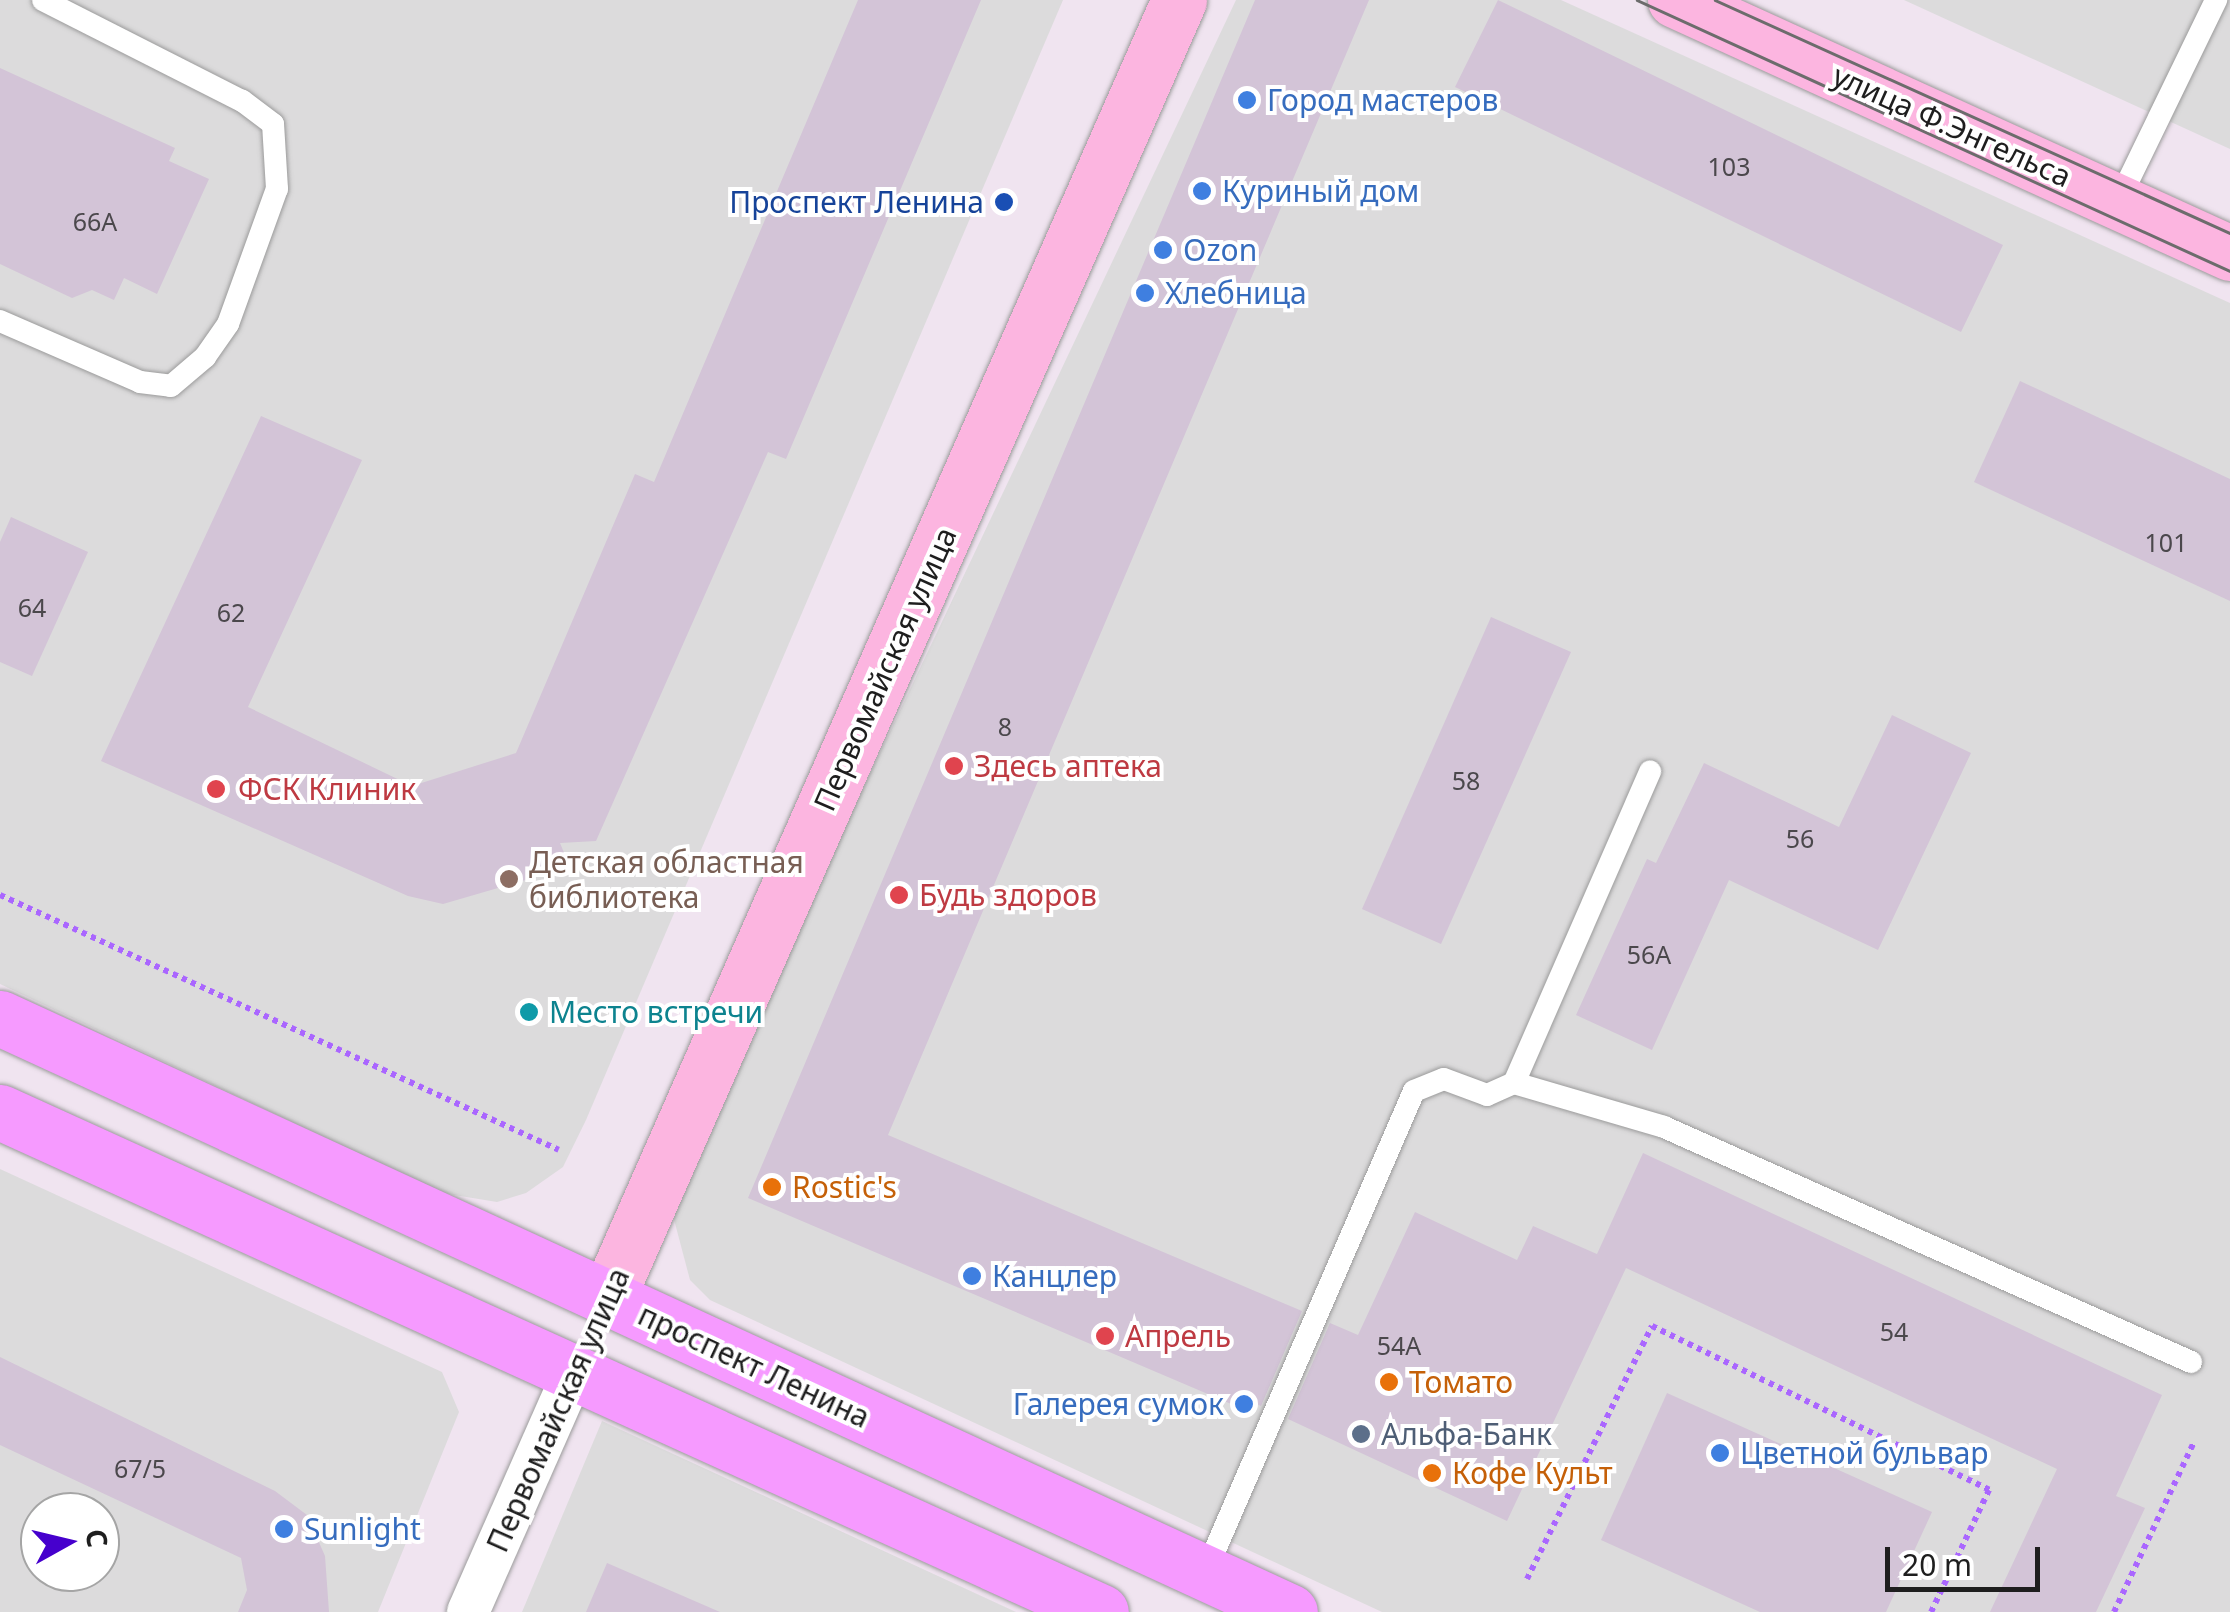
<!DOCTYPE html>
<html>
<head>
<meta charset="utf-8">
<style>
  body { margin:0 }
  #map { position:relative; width:2230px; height:1612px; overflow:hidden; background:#f0e4f0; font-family:"Noto Sans",sans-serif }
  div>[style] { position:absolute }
  .residential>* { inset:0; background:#dcdbdc }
  .building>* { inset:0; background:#d3c4d7 }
  .path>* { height:6px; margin-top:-3px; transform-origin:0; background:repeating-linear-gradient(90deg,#a6f 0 5px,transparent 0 10px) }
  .roads { filter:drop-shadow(0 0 2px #9b9b9b) drop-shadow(0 0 2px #9b9b9b) }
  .lane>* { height:22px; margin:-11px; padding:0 11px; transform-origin:11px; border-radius:11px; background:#fff }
  .street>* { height:42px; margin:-21px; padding:0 21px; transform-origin:21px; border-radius:21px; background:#fff }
  .secondary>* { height:55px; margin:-27.5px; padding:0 27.5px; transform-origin:27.5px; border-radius:27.5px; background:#fcb5e0 }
  .primary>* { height:55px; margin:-27.5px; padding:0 27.5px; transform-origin:27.5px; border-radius:27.5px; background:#f69aff }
  .tram>* { height:2.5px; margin:-1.25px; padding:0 1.25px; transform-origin:1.25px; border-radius:1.25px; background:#6c6c6c }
  .dots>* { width:28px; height:28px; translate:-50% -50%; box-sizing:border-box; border:5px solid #fff; border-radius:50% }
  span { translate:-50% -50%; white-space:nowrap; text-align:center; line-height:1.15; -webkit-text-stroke:8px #fff; paint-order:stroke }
  .number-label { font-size:25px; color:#4b484c }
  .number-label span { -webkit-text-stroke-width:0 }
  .shop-label { font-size:30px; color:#366cbe }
  .left { translate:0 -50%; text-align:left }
  .right { translate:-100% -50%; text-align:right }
  .street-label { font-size:30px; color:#1e1e1e }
  .transit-label { font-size:30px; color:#164399 }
  .health-label { font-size:30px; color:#be3a42 }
  .education-label { font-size:30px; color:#785e54 }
  .culture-label { font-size:30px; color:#0d838f }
  .food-label { font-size:30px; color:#c56008 }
  .service-label { font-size:30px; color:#4e5e75 }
  .north { position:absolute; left:20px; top:1492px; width:100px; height:100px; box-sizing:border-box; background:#fff; border:2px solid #a5a5a5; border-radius:50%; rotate:82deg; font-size:28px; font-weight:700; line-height:40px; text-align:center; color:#1e1e1e }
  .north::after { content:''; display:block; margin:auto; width:35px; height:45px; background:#4600cd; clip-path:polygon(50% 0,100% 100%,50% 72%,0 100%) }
  .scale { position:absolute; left:1885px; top:1547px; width:155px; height:45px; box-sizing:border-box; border:5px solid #1e1e1e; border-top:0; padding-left:12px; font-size:30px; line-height:35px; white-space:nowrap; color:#1e1e1e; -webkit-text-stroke:8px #fff; paint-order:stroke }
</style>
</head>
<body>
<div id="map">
  <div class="residential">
    <i style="clip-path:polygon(0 0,1063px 0,586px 1120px,563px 1167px,526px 1193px,497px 1202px,442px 1193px,0 984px)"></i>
    <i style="clip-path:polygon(1236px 0,1561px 0,2230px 303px,2230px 1612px,1382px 1612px,710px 1300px,690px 1280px,672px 1212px,685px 1165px)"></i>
    <i style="clip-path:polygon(1904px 0,2230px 0,2230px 149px)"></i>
    <i style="clip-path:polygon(evenodd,0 1169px,442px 1372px,459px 1412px,378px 1612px,0 1612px,0 1169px,40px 1512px,100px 1512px,100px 1572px,40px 1572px,40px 1512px)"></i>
    <i style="clip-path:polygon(602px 1421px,1016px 1612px,522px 1612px)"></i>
  </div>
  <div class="building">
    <i style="clip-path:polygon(858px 0,981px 0,786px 459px,768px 452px,596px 841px,560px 843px,570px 867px,443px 904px,408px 896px,101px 761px,261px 416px,362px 460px,248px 707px,412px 786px,516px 753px,635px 474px,654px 482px)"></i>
    <i style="clip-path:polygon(1255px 0,1369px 0,888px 1135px,1302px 1311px,1261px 1406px,1254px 1403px,1250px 1412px,748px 1198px)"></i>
    <i style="clip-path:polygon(1498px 0,2003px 245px,1961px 332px,1455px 87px)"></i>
    <i style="clip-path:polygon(0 68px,175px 148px,169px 161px,209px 179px,157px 294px,124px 278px,114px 300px,92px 290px,72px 298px,0 264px)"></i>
    <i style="clip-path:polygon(2020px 381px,2230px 479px,2230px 601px,1974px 482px)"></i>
    <i style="clip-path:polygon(11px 517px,88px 552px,32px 676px,0 662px,0 542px)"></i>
    <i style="clip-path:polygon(1491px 617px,1571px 652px,1441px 944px,1362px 909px)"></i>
    <i style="clip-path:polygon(1892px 715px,1971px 753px,1878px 950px,1729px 880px,1652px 1050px,1576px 1015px,1647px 859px,1656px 863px,1704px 763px,1839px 827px)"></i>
    <i style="clip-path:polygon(1643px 1153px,2162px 1395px,2116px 1496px,2145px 1508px,2096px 1612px,1990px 1612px,2057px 1469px,1626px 1268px,1507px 1521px,1288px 1419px,1330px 1323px,1358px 1335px,1415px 1212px,1517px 1260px,1533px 1226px,1606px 1258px,1597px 1254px)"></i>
    <i style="clip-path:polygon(0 1357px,275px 1491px,307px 1515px,325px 1556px,329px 1612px,238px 1612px,247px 1590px,241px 1558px,0 1445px)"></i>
    <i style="clip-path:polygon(1667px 1393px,1932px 1512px,1886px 1612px,1760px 1612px,1601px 1540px)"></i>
    <i style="clip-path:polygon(607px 1563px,720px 1612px,586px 1612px)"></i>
  </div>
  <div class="path">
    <i style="left:0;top:895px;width:614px;rotate:24.52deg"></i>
    <i style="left:1527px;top:1579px;width:282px;rotate:-63.7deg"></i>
    <i style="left:1652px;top:1326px;width:375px;rotate:25.9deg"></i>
    <i style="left:1989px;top:1490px;width:135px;rotate:115.4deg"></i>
    <i style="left:2114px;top:1612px;width:186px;rotate:-64.8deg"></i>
  </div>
  <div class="roads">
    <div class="lane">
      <i style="left:2118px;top:202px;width:225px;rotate:-64.1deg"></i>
      <i style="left:0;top:321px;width:153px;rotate:23.5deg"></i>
      <i style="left:140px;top:382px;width:31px;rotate:7deg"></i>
      <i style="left:171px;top:386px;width:45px;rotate:-40.5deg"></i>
      <i style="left:205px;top:357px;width:40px;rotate:-55.1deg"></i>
      <i style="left:228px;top:324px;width:144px;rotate:-70.1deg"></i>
      <i style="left:277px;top:189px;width:65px;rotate:-93.5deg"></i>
      <i style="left:273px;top:124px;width:39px;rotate:-143deg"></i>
      <i style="left:242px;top:101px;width:223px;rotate:-153.1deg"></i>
      <i style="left:1514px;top:1083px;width:156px;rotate:16.3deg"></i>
      <i style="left:1664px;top:1127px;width:577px;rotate:24.03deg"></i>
      <i style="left:1205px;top:1573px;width:525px;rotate:-66.56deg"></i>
      <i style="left:1414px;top:1091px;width:32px;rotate:-22deg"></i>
      <i style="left:1444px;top:1079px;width:46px;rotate:20.4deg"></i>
      <i style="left:1487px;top:1095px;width:30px;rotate:-24deg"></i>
      <i style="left:1514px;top:1083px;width:340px;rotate:-66.4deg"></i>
    </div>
    <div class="street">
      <i style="left:468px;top:1612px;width:262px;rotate:-66.2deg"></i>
    </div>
    <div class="secondary">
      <i style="left:1675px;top:0;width:610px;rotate:24.51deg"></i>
      <i style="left:607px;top:1299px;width:1419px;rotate:-66.23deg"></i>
    </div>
    <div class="primary">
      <i style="left:0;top:1018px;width:1420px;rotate:24.72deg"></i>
      <i style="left:0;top:1112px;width:1209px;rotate:24.42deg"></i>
    </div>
  </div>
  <div class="tram">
    <i style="left:1637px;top:0;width:652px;rotate:24.56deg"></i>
    <i style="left:1715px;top:0;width:565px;rotate:24.34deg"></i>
  </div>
  <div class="dots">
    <i style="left:1247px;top:100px;background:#3f7fe0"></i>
    <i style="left:1202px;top:191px;background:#3f7fe0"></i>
    <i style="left:1004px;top:202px;background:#1a4fb4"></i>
    <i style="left:1163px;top:250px;background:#3f7fe0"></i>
    <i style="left:1145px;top:293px;background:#3f7fe0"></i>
    <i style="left:954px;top:766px;background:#e0444e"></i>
    <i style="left:216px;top:789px;background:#e0444e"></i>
    <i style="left:509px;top:879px;background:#8d6e63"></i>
    <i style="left:899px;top:895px;background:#e0444e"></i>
    <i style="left:529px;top:1012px;background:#0f9aa8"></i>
    <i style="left:772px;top:1187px;background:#e8710a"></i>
    <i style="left:972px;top:1276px;background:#3f7fe0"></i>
    <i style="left:1105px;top:1336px;background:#e0444e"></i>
    <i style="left:1389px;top:1382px;background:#e8710a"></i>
    <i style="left:1244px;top:1404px;background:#3f7fe0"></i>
    <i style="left:1361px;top:1434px;background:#5c6f8a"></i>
    <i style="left:1720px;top:1453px;background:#3f7fe0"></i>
    <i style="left:1432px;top:1473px;background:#e8710a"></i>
    <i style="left:284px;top:1529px;background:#3f7fe0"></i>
  </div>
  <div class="number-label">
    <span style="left:1729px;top:166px">103</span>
    <span style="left:95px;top:221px">66А</span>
    <span style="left:2166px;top:542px">101</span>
    <span style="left:32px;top:607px">64</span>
    <span style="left:231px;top:612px">62</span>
    <span style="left:1005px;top:726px">8</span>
    <span style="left:1466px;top:780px">58</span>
    <span style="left:1800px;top:838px">56</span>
    <span style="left:1649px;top:954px">56А</span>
    <span style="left:1894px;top:1331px">54</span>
    <span style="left:1399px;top:1345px">54А</span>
    <span style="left:140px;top:1468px">67/5</span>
  </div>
  <div class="shop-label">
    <span class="left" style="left:1267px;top:100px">Город мастеров</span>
    <span class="left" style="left:1222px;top:191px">Куриный дом</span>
    <span class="left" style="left:1183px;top:250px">Ozon</span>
    <span class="left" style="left:1165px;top:293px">Хлебница</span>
    <span class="left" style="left:992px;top:1276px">Канцлер</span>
    <span class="right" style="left:1224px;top:1404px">Галерея сумок</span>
    <span class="left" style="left:1740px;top:1453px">Цветной бульвар</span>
    <span class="left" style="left:304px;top:1529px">Sunlight</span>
  </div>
  <div class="street-label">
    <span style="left:1952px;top:126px;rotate:24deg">улица Ф.Энгельса</span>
    <span style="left:885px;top:669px;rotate:-66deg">Первомайская улица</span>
    <span style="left:754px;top:1366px;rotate:25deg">проспект Ленина</span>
    <span style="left:558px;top:1410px;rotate:-66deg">Первомайская улица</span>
  </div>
  <div class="transit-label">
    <span class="right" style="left:984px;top:202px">Проспект Ленина</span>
  </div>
  <div class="health-label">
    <span class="left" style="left:974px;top:766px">Здесь аптека</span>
    <span class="left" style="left:238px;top:789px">ФСК Клиник</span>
    <span class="left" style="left:919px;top:895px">Будь здоров</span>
    <span class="left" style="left:1125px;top:1336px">Апрель</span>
  </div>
  <div class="education-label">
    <span class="left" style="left:529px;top:879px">Детская областная<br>библиотека</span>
  </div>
  <div class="culture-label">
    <span class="left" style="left:549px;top:1012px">Место встречи</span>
  </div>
  <div class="food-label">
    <span class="left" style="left:792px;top:1187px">Rostic's</span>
    <span class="left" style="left:1409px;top:1382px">Томато</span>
    <span class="left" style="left:1452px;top:1473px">Кофе Культ</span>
  </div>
  <div class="service-label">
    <span class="left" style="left:1381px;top:1434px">Альфа-Банк</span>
  </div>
  <div class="north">С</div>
  <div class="scale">20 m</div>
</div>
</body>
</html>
